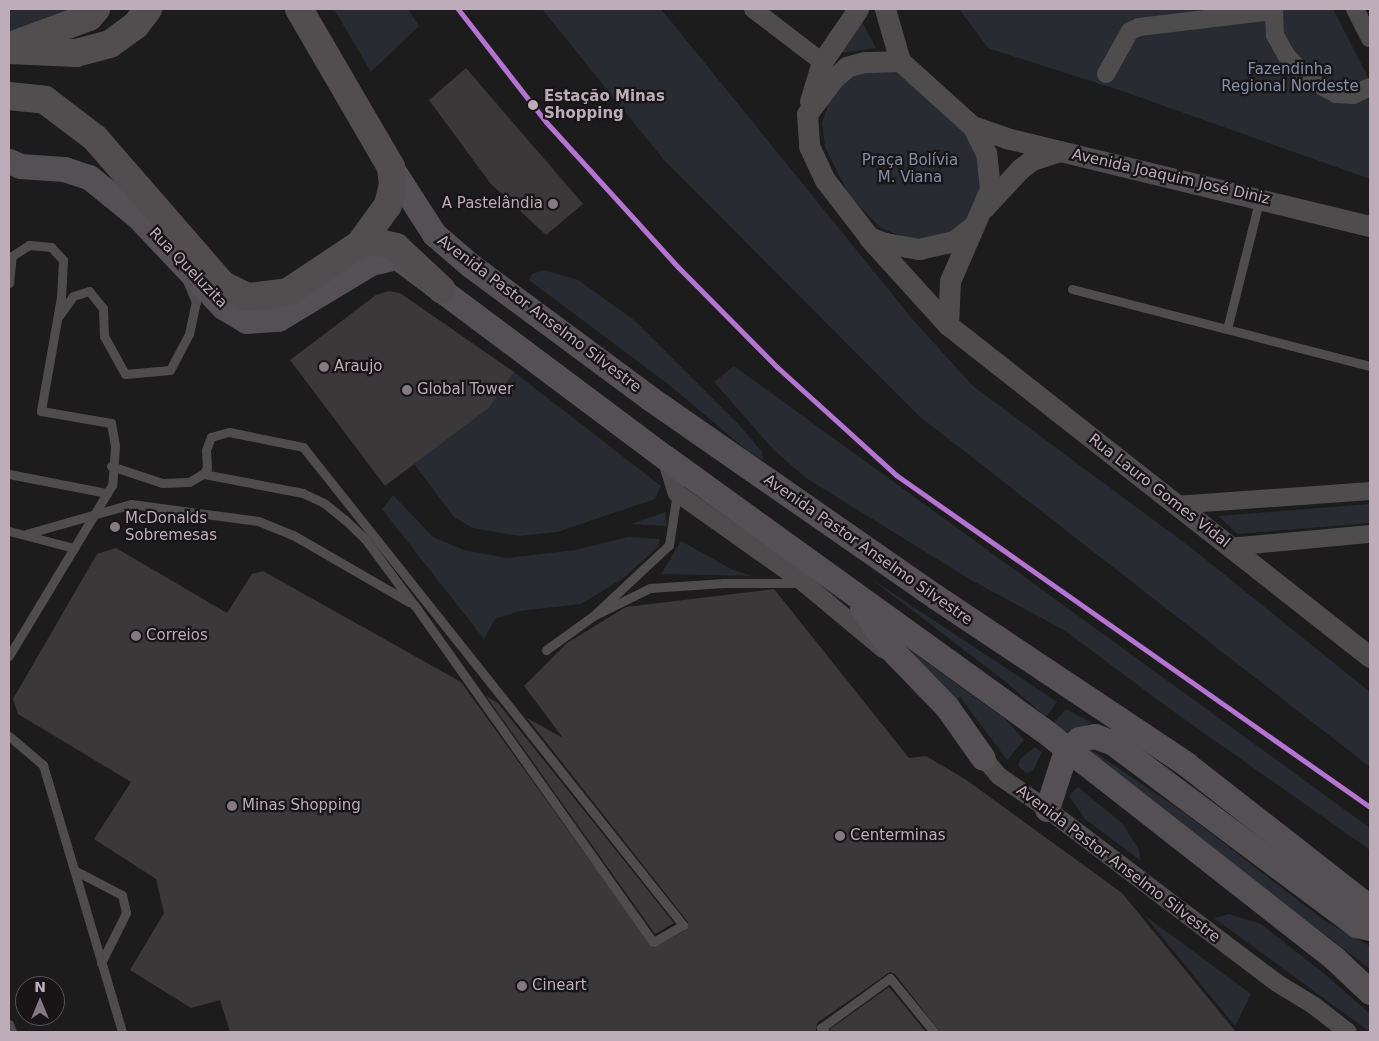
<!DOCTYPE html>
<html>
<head>
<meta charset="utf-8">
<style>
  body { margin:0 }
  #map { position:relative; width:1379px; height:1041px; overflow:hidden; background:#1c1c1c; font-family:"DejaVu Sans",sans-serif }
  div>[style] { position:absolute }
  .green>* { inset:0; background:#282b32 }
  .building>* { inset:0; background:#3a3839 }
  .service>* { height:9px; margin:-4.5px; padding:0 4.5px; transform-origin:4.5px; border-radius:4.5px; background:#4f4c4e }
  .minor>* { height:18px; margin:-9px; padding:0 9px; transform-origin:9px; border-radius:9px; background:#4f4c4e }
  .tertiary>* { height:21px; margin:-10.5px; padding:0 10.5px; transform-origin:10.5px; border-radius:10.5px; background:#4f4c4e }
  .secondary>* { height:25px; margin:-12.5px; padding:0 12.5px; transform-origin:12.5px; border-radius:12.5px; background:#545053 }
  .trunk>* { height:28px; margin:-14px; padding:0 14px; transform-origin:14px; border-radius:14px; background:#524e50 }
  .metro-1>* { height:5px; margin:-2.5px; padding:0 2.5px; transform-origin:2.5px; border-radius:2.5px; background:#b673d3 }
  .dots>* { width:14px; height:14px; translate:-50% -50%; box-sizing:border-box; border:2px solid #181517; border-radius:50% }
  span { translate:-50% -50%; white-space:nowrap; text-align:center; line-height:1.15; -webkit-text-stroke:4.5px #181517; paint-order:stroke }
  .park-label { font-size:15px; color:#838ea9 }
  .stop-label { font-size:15px; color:#bdadb8; font-weight:700 }
  .left { translate:0 -50%; text-align:left }
  .street-label { font-size:15px; color:#bdadb8 }
  .poi-label { font-size:15px; color:#bdadb8 }
  .right { translate:-100% -50%; text-align:right }
  .frame { position:absolute; inset:0; border:10px solid #bdadb8; pointer-events:none }
  .north { position:absolute; left:15px; top:976px; width:50px; height:50px; box-sizing:border-box; background:#181517; border:1px solid #5a5257; border-radius:50%; rotate:0deg; font-size:14px; font-weight:700; line-height:20px; text-align:center; color:#bdadb8 }
  .north::after { content:''; display:block; margin:auto; width:18px; height:22px; background:#857a81; clip-path:polygon(50% 0,100% 100%,50% 72%,0 100%) }
</style>
</head>
<body>
<div id="map">
  <div class="green">
    <i style="clip-path:polygon(9px 9px,70px 9px,50px 23px,9px 33px)"></i>
    <i style="clip-path:polygon(334px 9px,408px 9px,419px 26px,371px 72px)"></i>
    <i style="clip-path:polygon(542px 9px,661px 9px,914px 321px,973px 386px,1194px 550px,1370px 692px,1370px 767px,919px 416px,664px 160px)"></i>
    <i style="clip-path:polygon(959px 9px,1333px 9px,1370px 81px,1370px 179px,1125px 92px,988px 48px)"></i>
    <i style="clip-path:polygon(862px 22px,876px 48px,841px 53px)"></i>
    <i style="clip-path:polygon(891px 67px,960px 127px,976px 152px,982px 186px,965px 223px,951px 233px,930px 239px,906px 238px,881px 228px,849px 195px,825px 147px,822px 123px,833px 90px,857px 71px)"></i>
    <i style="clip-path:polygon(544px 270px,578px 280px,634px 320px,741px 427px,762px 452px,763px 460px,749px 452px,668px 384px,529px 280px,532px 274px)"></i>
    <i style="clip-path:polygon(734px 366px,1370px 828px,1370px 850px,1177px 714px,1064px 630px,971px 580px,806px 478px,774px 450px,714px 382px)"></i>
    <i style="clip-path:polygon(514px 372px,661px 486px,655px 499px,557px 532px,519px 536px,473px 528px,454px 517px,414px 464px,489px 408px)"></i>
    <i style="clip-path:polygon(393px 495px,433px 537px,464px 550px,507px 558px,575px 550px,628px 537px,660px 539px,658px 547px,622px 579px,581px 604px,519px 611px,495px 619px,484px 639px,382px 509px)"></i>
    <i style="clip-path:polygon(1370px 504px,1370px 523px,1238px 534px,1218px 516px)"></i>
    <i style="clip-path:polygon(665px 512px,667px 526px,631px 524px)"></i>
    <i style="clip-path:polygon(681px 541px,731px 569px,752px 576px,661px 574px)"></i>
    <i style="clip-path:polygon(870px 578px,1057px 702px,1046px 717px,1006px 682px)"></i>
    <i style="clip-path:polygon(900px 643px,1005px 719px,1024px 740px,1007px 760px,960px 697px,954px 701px)"></i>
    <i style="clip-path:polygon(1066px 709px,1092px 723px,1064px 733px,1053px 724px)"></i>
    <i style="clip-path:polygon(1035px 747px,1042px 752px,1033px 771px,1026px 773px,1018px 766px,1020px 759px)"></i>
    <i style="clip-path:polygon(1090px 749px,1186px 814px,1325px 921px,1370px 946px,1370px 969px,1086px 752px)"></i>
    <i style="clip-path:polygon(1078px 787px,1122px 823px,1139px 850px,1140px 860px,1085px 819px,1069px 796px)"></i>
    <i style="clip-path:polygon(1229px 914px,1261px 924px,1327px 976px,1370px 1014px,1370px 1032px,1214px 918px)"></i>
    <i style="clip-path:polygon(1144px 915px,1251px 994px,1235px 1026px)"></i>
  </div>
  <div class="building">
    <i style="clip-path:polygon(466px 68px,583px 204px,546px 235px,490px 183px,429px 100px)"></i>
    <i style="clip-path:polygon(389px 291px,400px 293px,514px 372px,489px 408px,385px 486px,290px 360px,376px 295px)"></i>
    <i style="clip-path:polygon(116px 548px,227px 613px,252px 574px,263px 571px,461px 682px,653px 948px,686px 930px,688px 922px,527px 718px,563px 738px,524px 686px,567px 643px,626px 607px,774px 589px,909px 758px,926px 756px,965px 779px,1122px 893px,1236px 1032px,940px 1032px,895px 974px,890px 972px,817px 1023px,816px 1032px,230px 1032px,220px 1000px,191px 1008px,130px 970px,164px 913px,156px 879px,94px 839px,131px 782px,18px 714px,13px 699px,97px 554px)"></i>
    <i style="clip-path:polygon(486px 696px,498px 703px,674px 923px,655px 934px)"></i>
    <i style="clip-path:polygon(889px 987px,926px 1032px,831px 1032px,830px 1029px)"></i>
  </div>
  <div class="service">
    <i style="left:9px;top:283px;width:27px;rotate:-84deg"></i>
    <i style="left:12px;top:256px;width:20px;rotate:-33deg"></i>
    <i style="left:29px;top:245px;width:22px;rotate:5deg"></i>
    <i style="left:51px;top:247px;width:18px;rotate:47deg"></i>
    <i style="left:63px;top:260px;width:37px;rotate:93deg"></i>
    <i style="left:61px;top:297px;width:116px;rotate:100deg"></i>
    <i style="left:41px;top:411px;width:71px;rotate:9.7deg"></i>
    <i style="left:111px;top:423px;width:23px;rotate:80deg"></i>
    <i style="left:115px;top:446px;width:39px;rotate:94deg"></i>
    <i style="left:112px;top:485px;width:200px;rotate:121.1deg"></i>
    <i style="left:1072px;top:289px;width:308px;rotate:14.5deg"></i>
    <i style="left:59px;top:316px;width:24px;rotate:-55deg"></i>
    <i style="left:73px;top:296px;width:17px;rotate:-17deg"></i>
    <i style="left:89px;top:291px;width:22px;rotate:51deg"></i>
    <i style="left:103px;top:308px;width:28px;rotate:88deg"></i>
    <i style="left:104px;top:336px;width:43px;rotate:61.1deg"></i>
    <i style="left:125px;top:374px;width:45px;rotate:-5.1deg"></i>
    <i style="left:170px;top:370px;width:41px;rotate:-62.2deg"></i>
    <i style="left:189px;top:334px;width:33px;rotate:-78deg"></i>
    <i style="left:196px;top:302px;width:21px;rotate:-113deg"></i>
    <i style="left:1227px;top:329px;width:135px;rotate:-75.9deg"></i>
    <i style="left:111px;top:466px;width:54px;rotate:18.4deg"></i>
    <i style="left:162px;top:483px;width:27px;rotate:-2deg"></i>
    <i style="left:189px;top:482px;width:16px;rotate:-30deg"></i>
    <i style="left:203px;top:474px;width:7px;rotate:-56deg"></i>
    <i style="left:207px;top:468px;width:18px;rotate:-93deg"></i>
    <i style="left:206px;top:450px;width:14px;rotate:-69deg"></i>
    <i style="left:211px;top:437px;width:19px;rotate:-16deg"></i>
    <i style="left:229px;top:432px;width:76px;rotate:11.5deg"></i>
    <i style="left:303px;top:447px;width:611px;rotate:51.52deg"></i>
    <i style="left:683px;top:925px;width:34px;rotate:150deg"></i>
    <i style="left:653px;top:942px;width:413px;rotate:-125.3deg"></i>
    <i style="left:414px;top:605px;width:82px;rotate:-126.6deg"></i>
    <i style="left:365px;top:539px;width:28px;rotate:-136deg"></i>
    <i style="left:345px;top:520px;width:27px;rotate:-141deg"></i>
    <i style="left:324px;top:503px;width:23px;rotate:-155deg"></i>
    <i style="left:303px;top:493px;width:102px;rotate:-169.2deg"></i>
    <i style="left:9px;top:474px;width:100px;rotate:11deg"></i>
    <i style="left:9px;top:531px;width:67px;rotate:14.7deg"></i>
    <i style="left:26px;top:534px;width:109px;rotate:-15.9deg"></i>
    <i style="left:131px;top:504px;width:128px;rotate:7.6deg"></i>
    <i style="left:258px;top:521px;width:38px;rotate:22deg"></i>
    <i style="left:293px;top:535px;width:134px;rotate:30deg"></i>
    <i style="left:593px;top:616px;width:64px;rotate:-26.2deg"></i>
    <i style="left:650px;top:588px;width:74px;rotate:-3.9deg"></i>
    <i style="left:724px;top:583px;width:75px"></i>
    <i style="left:546px;top:650px;width:58px;rotate:-35.9deg"></i>
    <i style="left:593px;top:616px;width:104px;rotate:-43.1deg"></i>
    <i style="left:669px;top:545px;width:53px;rotate:-81.3deg"></i>
    <i style="left:9px;top:736px;width:45px;rotate:40.5deg"></i>
    <i style="left:43px;top:765px;width:278px;rotate:73.5deg"></i>
    <i style="left:74px;top:870px;width:54px;rotate:27.5deg"></i>
    <i style="left:122px;top:895px;width:18px;rotate:77deg"></i>
    <i style="left:126px;top:913px;width:56px;rotate:116.6deg"></i>
    <i style="left:9px;top:1024px;width:9px;rotate:69deg"></i>
    <i style="left:825px;top:1032px;width:6px;rotate:-135deg"></i>
    <i style="left:821px;top:1028px;width:85px;rotate:-35.9deg"></i>
    <i style="left:890px;top:978px;width:70px;rotate:50.8deg"></i>
  </div>
  <div class="minor">
    <i style="left:753px;top:9px;width:87px;rotate:37.5deg"></i>
    <i style="left:1274px;top:9px;width:26px;rotate:88deg"></i>
    <i style="left:1275px;top:35px;width:23px;rotate:61deg"></i>
    <i style="left:1286px;top:55px;width:33px;rotate:47deg"></i>
    <i style="left:1308px;top:79px;width:32px;rotate:28deg"></i>
    <i style="left:1336px;top:94px;width:17px;rotate:3deg"></i>
    <i style="left:1353px;top:95px;width:19px;rotate:-25deg"></i>
    <i style="left:1355px;top:9px;width:33px;rotate:63deg"></i>
    <i style="left:1106px;top:74px;width:49px;rotate:-60.8deg"></i>
    <i style="left:1130px;top:31px;width:10px;rotate:-24deg"></i>
    <i style="left:1139px;top:27px;width:135px;rotate:-6.8deg"></i>
    <i style="left:666px;top:458px;width:37px;rotate:73deg"></i>
    <i style="left:677px;top:493px;width:156px;rotate:35.3deg"></i>
    <i style="left:804px;top:583px;width:104px;rotate:39.9deg"></i>
    <i style="left:1175px;top:505px;width:196px;rotate:-4.1deg"></i>
    <i style="left:1229px;top:547px;width:142px;rotate:-5.3deg"></i>
    <i style="left:977px;top:750px;width:34px;rotate:50deg"></i>
    <i style="left:999px;top:776px;width:58px;rotate:34.5deg"></i>
    <i style="left:1047px;top:809px;width:288px;rotate:37.1deg"></i>
    <i style="left:1277px;top:983px;width:42px;rotate:31.4deg"></i>
    <i style="left:1313px;top:1005px;width:44px;rotate:37.6deg"></i>
  </div>
  <div class="tertiary">
    <i style="left:885px;top:9px;width:54px;rotate:73.9deg"></i>
    <i style="left:810px;top:101px;width:41px;rotate:-72.9deg"></i>
    <i style="left:822px;top:62px;width:64px;rotate:-55.8deg"></i>
    <i style="left:972px;top:126px;width:36px;rotate:19deg"></i>
    <i style="left:1006px;top:138px;width:374px;rotate:13.6deg"></i>
    <i style="left:984px;top:208px;width:53px;rotate:-47.3deg"></i>
    <i style="left:1020px;top:169px;width:15px;rotate:-37deg"></i>
    <i style="left:1032px;top:160px;width:29px;rotate:-18deg"></i>
    <i style="left:869px;top:238px;width:118px;rotate:47.8deg"></i>
    <i style="left:948px;top:325px;width:537px;rotate:38.19deg"></i>
    <i style="left:948px;top:325px;width:44px;rotate:-87.4deg"></i>
    <i style="left:950px;top:281px;width:100px;rotate:-66.5deg"></i>
    <i style="left:990px;top:189px;width:36px;rotate:-96deg"></i>
    <i style="left:986px;top:153px;width:30px;rotate:-117deg"></i>
    <i style="left:972px;top:126px;width:97px;rotate:-137.9deg"></i>
    <i style="left:900px;top:61px;width:36px;rotate:178deg"></i>
    <i style="left:864px;top:62px;width:18px;rotate:164deg"></i>
    <i style="left:847px;top:67px;width:17px;rotate:140deg"></i>
    <i style="left:834px;top:78px;width:45px;rotate:126.9deg"></i>
    <i style="left:807px;top:114px;width:32px;rotate:86deg"></i>
    <i style="left:809px;top:146px;width:38px;rotate:65deg"></i>
    <i style="left:825px;top:180px;width:72px;rotate:52.3deg"></i>
    <i style="left:869px;top:237px;width:17px;rotate:21deg"></i>
    <i style="left:885px;top:243px;width:35px;rotate:10deg"></i>
    <i style="left:919px;top:249px;width:36px;rotate:-13deg"></i>
    <i style="left:954px;top:241px;width:23px;rotate:-38deg"></i>
  </div>
  <div class="secondary">
    <i style="left:9px;top:161px;width:12px;rotate:24deg"></i>
    <i style="left:20px;top:166px;width:44px;rotate:3.9deg"></i>
    <i style="left:64px;top:169px;width:26px;rotate:18deg"></i>
    <i style="left:89px;top:177px;width:63px;rotate:39.2deg"></i>
    <i style="left:138px;top:217px;width:124px;rotate:46.6deg"></i>
    <i style="left:223px;top:307px;width:27px;rotate:31deg"></i>
    <i style="left:246px;top:321px;width:32px;rotate:-4deg"></i>
    <i style="left:278px;top:319px;width:109px;rotate:-31.1deg"></i>
    <i style="left:371px;top:263px;width:27px;rotate:-13deg"></i>
    <i style="left:397px;top:257px;width:336px;rotate:36.8deg"></i>
    <i style="left:666px;top:458px;width:463px;rotate:35.8deg"></i>
    <i style="left:1042px;top:729px;width:372px;rotate:38.1deg"></i>
    <i style="left:1335px;top:959px;width:48px;rotate:43.3deg"></i>
    <i style="left:391px;top:167px;width:80px;rotate:57.3deg"></i>
    <i style="left:434px;top:234px;width:48px;rotate:40.7deg"></i>
    <i style="left:470px;top:265px;width:225px;rotate:36.5deg"></i>
    <i style="left:651px;top:399px;width:347px;rotate:34.8deg"></i>
    <i style="left:936px;top:597px;width:301px;rotate:33.7deg"></i>
    <i style="left:1186px;top:764px;width:234px;rotate:38deg"></i>
    <i style="left:862px;top:608px;width:50px;rotate:54.7deg"></i>
    <i style="left:891px;top:649px;width:81px;rotate:46deg"></i>
    <i style="left:947px;top:707px;width:62px;rotate:54.8deg"></i>
    <i style="left:1047px;top:809px;width:62px;rotate:-72.1deg"></i>
    <i style="left:1066px;top:750px;width:17px;rotate:-40deg"></i>
    <i style="left:1079px;top:739px;width:16px;rotate:-11deg"></i>
    <i style="left:1095px;top:736px;width:19px;rotate:21deg"></i>
    <i style="left:1113px;top:743px;width:304px;rotate:36.8deg"></i>
    <i style="left:1356px;top:925px;width:14px;rotate:12deg"></i>
  </div>
  <div class="trunk">
    <i style="left:299px;top:9px;width:183px;rotate:59.8deg"></i>
    <i style="left:391px;top:167px;width:18px;rotate:84deg"></i>
    <i style="left:393px;top:185px;width:21px;rotate:104deg"></i>
    <i style="left:388px;top:205px;width:49px;rotate:125.9deg"></i>
    <i style="left:16px;top:44px;width:78px;rotate:-20.3deg"></i>
    <i style="left:89px;top:17px;width:11px;rotate:-49deg"></i>
    <i style="left:9px;top:50px;width:67px;rotate:2.6deg"></i>
    <i style="left:76px;top:53px;width:35px;rotate:-15deg"></i>
    <i style="left:110px;top:44px;width:32px;rotate:-36deg"></i>
    <i style="left:136px;top:25px;width:20px;rotate:-53deg"></i>
    <i style="left:9px;top:96px;width:36px;rotate:6deg"></i>
    <i style="left:45px;top:100px;width:63px;rotate:37.2deg"></i>
    <i style="left:95px;top:138px;width:195px;rotate:49deg"></i>
    <i style="left:223px;top:285px;width:28px;rotate:26deg"></i>
    <i style="left:248px;top:297px;width:40px;rotate:-7.1deg"></i>
    <i style="left:288px;top:292px;width:83px;rotate:-33.7deg"></i>
    <i style="left:357px;top:246px;width:16px;rotate:-18deg"></i>
    <i style="left:372px;top:241px;width:25px;rotate:14deg"></i>
    <i style="left:396px;top:247px;width:62px;rotate:43deg"></i>
  </div>
  <div class="metro-1">
    <i style="left:458px;top:9px;width:143px;rotate:52.1deg"></i>
    <i style="left:546px;top:122px;width:196px;rotate:47.7deg"></i>
    <i style="left:678px;top:267px;width:141px;rotate:45.3deg"></i>
    <i style="left:777px;top:367px;width:161px;rotate:42.2deg"></i>
    <i style="left:896px;top:475px;width:579px;rotate:35.01deg"></i>
  </div>
  <div class="dots">
    <i style="left:533px;top:105px;background:#bdadb8"></i>
    <i style="left:553px;top:204px;background:#857a81"></i>
    <i style="left:324px;top:367px;background:#857a81"></i>
    <i style="left:407px;top:390px;background:#857a81"></i>
    <i style="left:115px;top:527px;background:#857a81"></i>
    <i style="left:136px;top:636px;background:#857a81"></i>
    <i style="left:232px;top:806px;background:#857a81"></i>
    <i style="left:840px;top:836px;background:#857a81"></i>
    <i style="left:522px;top:986px;background:#857a81"></i>
  </div>
  <div class="park-label">
    <span style="left:1290px;top:78px">Fazendinha<br>Regional Nordeste</span>
    <span style="left:910px;top:169px">Praça Bolívia<br>M. Viana</span>
  </div>
  <div class="stop-label">
    <span class="left" style="left:544px;top:105px">Estação Minas<br>Shopping</span>
  </div>
  <div class="street-label">
    <span style="left:1171px;top:177px;rotate:13deg">Avenida Joaquim José Diniz</span>
    <span style="left:188px;top:268px;rotate:46deg">Rua Queluzita</span>
    <span style="left:539px;top:314px;rotate:37deg">Avenida Pastor Anselmo Silvestre</span>
    <span style="left:1159px;top:491px;rotate:38deg">Rua Lauro Gomes Vidal</span>
    <span style="left:868px;top:550px;rotate:35deg">Avenida Pastor Anselmo Silvestre</span>
    <span style="left:1118px;top:864px;rotate:37deg">Avenida Pastor Anselmo Silvestre</span>
  </div>
  <div class="poi-label">
    <span class="right" style="left:543px;top:204px">A Pastelândia</span>
    <span class="left" style="left:334px;top:367px">Araujo</span>
    <span class="left" style="left:417px;top:390px">Global Tower</span>
    <span class="left" style="left:125px;top:527px">McDonalds<br>Sobremesas</span>
    <span class="left" style="left:146px;top:636px">Correios</span>
    <span class="left" style="left:242px;top:806px">Minas Shopping</span>
    <span class="left" style="left:850px;top:836px">Centerminas</span>
    <span class="left" style="left:532px;top:986px">Cineart</span>
  </div>
  <div class="frame"></div>
  <div class="north">N</div>
</div>
</body>
</html>
